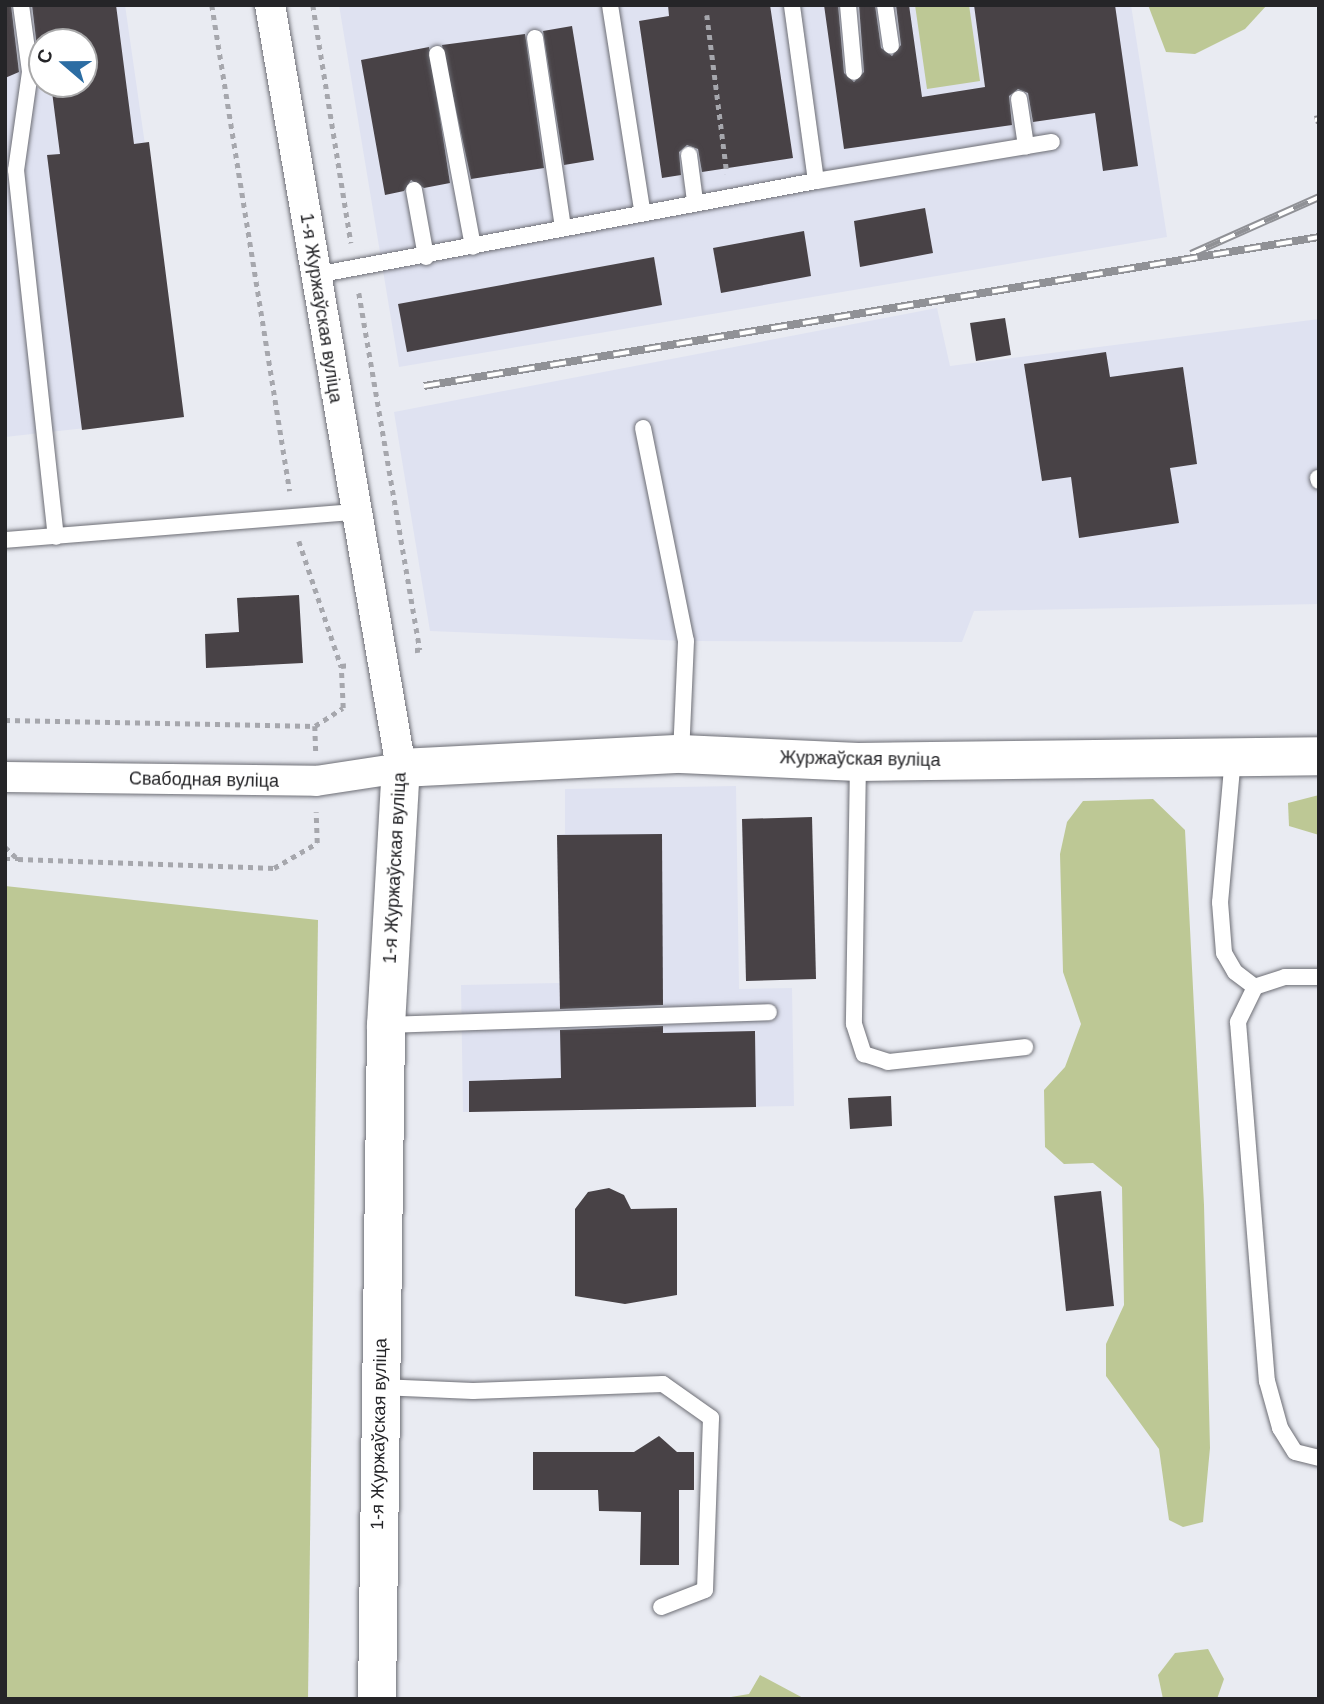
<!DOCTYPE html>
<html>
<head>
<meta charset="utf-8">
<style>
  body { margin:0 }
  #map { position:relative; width:1324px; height:1704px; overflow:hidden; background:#e9ebf2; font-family:Arial,sans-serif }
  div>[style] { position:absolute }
  .built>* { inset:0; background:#dfe2f1 }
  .green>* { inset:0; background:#bdc895 }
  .building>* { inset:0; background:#484246 }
  .path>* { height:4.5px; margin-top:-2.25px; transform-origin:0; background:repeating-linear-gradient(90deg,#a6a7ad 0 5px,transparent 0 10px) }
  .roads { filter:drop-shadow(0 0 2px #6d6e75) drop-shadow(0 0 2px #6d6e75) }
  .lane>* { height:16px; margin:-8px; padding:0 8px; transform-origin:8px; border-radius:8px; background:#fff }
  .street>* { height:30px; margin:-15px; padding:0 15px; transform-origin:15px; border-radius:15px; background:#fff }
  .secondary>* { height:38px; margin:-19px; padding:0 19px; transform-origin:19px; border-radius:19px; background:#fff }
  .rail>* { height:8px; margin-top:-4px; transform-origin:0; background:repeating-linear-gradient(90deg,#fff 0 16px,#909196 0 32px); box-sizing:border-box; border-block:2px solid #909196 }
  span { translate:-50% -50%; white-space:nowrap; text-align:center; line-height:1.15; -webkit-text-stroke:7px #fff; paint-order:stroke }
  .street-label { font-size:18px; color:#252528 }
  .frame { position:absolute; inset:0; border:7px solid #252528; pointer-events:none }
  .north { position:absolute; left:28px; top:28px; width:70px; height:70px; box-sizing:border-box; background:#fff; border:2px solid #a8a8a9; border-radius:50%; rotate:290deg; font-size:19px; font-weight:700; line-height:28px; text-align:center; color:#252528 }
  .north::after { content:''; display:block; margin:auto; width:24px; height:32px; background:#2c6da3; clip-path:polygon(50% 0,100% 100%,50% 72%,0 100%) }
</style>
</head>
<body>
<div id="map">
  <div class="built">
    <i style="clip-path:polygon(evenodd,5px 5px,125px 5px,184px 417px,5px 437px,5px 5px,42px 42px,84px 42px,84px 84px,42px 84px,42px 42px)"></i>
    <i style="clip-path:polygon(339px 5px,1131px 5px,1167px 237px,399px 367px)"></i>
    <i style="clip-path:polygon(937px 308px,950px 366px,1319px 319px,1319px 604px,974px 611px,962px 642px,686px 641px,430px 631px,394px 412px)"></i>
    <i style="clip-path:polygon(736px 786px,739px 989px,792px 988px,794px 1106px,463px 1112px,461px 985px,559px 983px,557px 835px,565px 834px,565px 789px)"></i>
  </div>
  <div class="green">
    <i style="clip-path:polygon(915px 5px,969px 5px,980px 81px,927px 89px)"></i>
    <i style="clip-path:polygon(1148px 5px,1267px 5px,1245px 29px,1195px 54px,1166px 52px)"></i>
    <i style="clip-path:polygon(1319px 795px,1319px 835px,1289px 826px,1288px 803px)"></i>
    <i style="clip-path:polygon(1153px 799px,1185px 830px,1204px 1205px,1210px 1448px,1203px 1522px,1183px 1527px,1169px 1520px,1159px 1449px,1106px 1376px,1106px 1344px,1124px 1305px,1122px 1187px,1093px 1163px,1064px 1164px,1045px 1147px,1044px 1090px,1065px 1067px,1081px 1024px,1063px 972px,1060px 854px,1067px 822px,1083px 801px)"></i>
    <i style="clip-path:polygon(5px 886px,318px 920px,308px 1699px,5px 1699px)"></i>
    <i style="clip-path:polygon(1208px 1649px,1224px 1679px,1217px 1699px,1163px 1699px,1158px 1675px,1175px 1653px)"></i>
    <i style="clip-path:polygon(760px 1675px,805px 1699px,719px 1699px,749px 1694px)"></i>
  </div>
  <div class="building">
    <i style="clip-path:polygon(5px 5px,11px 5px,19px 72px,5px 78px)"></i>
    <i style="clip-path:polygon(32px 5px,116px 5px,134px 144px,149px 142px,184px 417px,82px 430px,47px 155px,60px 154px,51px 84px,84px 84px,84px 42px,42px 42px,40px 73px)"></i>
    <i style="clip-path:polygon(668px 5px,770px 5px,793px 158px,702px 172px,698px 149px,687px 145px,679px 152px,681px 175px,662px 178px,639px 21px,669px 16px)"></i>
    <i style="clip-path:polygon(824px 5px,838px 5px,844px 73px,854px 82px,864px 72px,859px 5px,875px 5px,881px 48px,892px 56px,901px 45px,896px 5px,909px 5px,922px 97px,985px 87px,974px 5px,1115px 5px,1138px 166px,1103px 171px,1095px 113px,1033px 122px,1028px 93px,1018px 89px,1009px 96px,1012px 125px,844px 149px)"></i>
    <i style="clip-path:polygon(572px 26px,594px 160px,564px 165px,543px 31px)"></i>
    <i style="clip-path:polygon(525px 34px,544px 168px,471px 179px,442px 45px)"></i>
    <i style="clip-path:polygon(429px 47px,450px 183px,424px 188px,411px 180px,404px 191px,385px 195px,361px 60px)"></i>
    <i style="clip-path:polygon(925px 208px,933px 253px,860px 267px,854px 221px)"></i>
    <i style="clip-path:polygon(804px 231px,811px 276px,721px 293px,713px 248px)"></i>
    <i style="clip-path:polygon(654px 257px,662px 305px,407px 352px,398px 304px)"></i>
    <i style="clip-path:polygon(1005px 318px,1011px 355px,976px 361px,970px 323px)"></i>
    <i style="clip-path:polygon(1106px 352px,1110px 377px,1183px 367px,1197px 464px,1170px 468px,1179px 523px,1079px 538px,1071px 477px,1042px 481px,1024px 364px)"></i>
    <i style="clip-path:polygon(299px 595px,303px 663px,206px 668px,205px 634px,239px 632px,237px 598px)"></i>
    <i style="clip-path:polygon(812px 817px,816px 979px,746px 981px,742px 819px)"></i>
    <i style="clip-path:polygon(662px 834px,663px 1005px,560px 1009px,557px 835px)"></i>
    <i style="clip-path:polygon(663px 1026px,663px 1033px,755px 1031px,756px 1107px,469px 1112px,469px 1081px,561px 1078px,560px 1030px)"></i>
    <i style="clip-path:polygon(891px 1096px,892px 1126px,850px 1129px,848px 1098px)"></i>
    <i style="clip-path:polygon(609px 1188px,624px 1195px,631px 1209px,677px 1208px,677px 1295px,625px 1304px,575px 1296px,575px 1209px,588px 1192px)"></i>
    <i style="clip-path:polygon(1101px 1191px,1114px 1306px,1066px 1311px,1054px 1196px)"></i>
    <i style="clip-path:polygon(659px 1436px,677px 1452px,694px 1452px,694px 1490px,679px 1490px,679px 1565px,640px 1565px,641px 1512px,599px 1511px,598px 1490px,533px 1490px,533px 1452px,634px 1452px)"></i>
  </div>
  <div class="path">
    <i style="left:212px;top:5px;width:492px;rotate:80.9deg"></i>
    <i style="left:313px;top:5px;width:241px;rotate:80.9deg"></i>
    <i style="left:707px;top:15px;width:160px;rotate:82.8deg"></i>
    <i style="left:359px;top:293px;width:362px;rotate:80.3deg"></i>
    <i style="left:420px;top:650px;width:7px;rotate:172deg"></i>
    <i style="left:299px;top:541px;width:132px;rotate:71.4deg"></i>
    <i style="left:5px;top:720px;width:310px;rotate:1.1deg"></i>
    <i style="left:315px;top:726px;width:25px;rotate:88deg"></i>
    <i style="left:315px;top:726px;width:33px;rotate:-33deg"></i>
    <i style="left:343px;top:708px;width:42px;rotate:-92.7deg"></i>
    <i style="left:341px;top:666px;width:9px;rotate:-6deg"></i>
    <i style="left:5px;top:847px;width:18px;rotate:43deg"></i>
    <i style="left:18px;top:859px;width:256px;rotate:2deg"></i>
    <i style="left:274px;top:868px;width:50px;rotate:-30.2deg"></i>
    <i style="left:317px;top:843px;width:31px;rotate:-92deg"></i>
    <i style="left:5px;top:859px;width:13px"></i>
  </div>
  <div class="roads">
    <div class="lane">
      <i style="left:21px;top:5px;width:68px;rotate:82.3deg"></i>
      <i style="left:30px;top:72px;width:99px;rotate:98.1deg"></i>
      <i style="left:16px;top:170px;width:369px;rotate:83.8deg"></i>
      <i style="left:610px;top:5px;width:207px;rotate:81.1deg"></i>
      <i style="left:848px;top:5px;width:67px;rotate:84.9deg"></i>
      <i style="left:885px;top:5px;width:41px;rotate:81.7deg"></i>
      <i style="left:535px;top:38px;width:191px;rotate:81.6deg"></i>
      <i style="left:437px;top:54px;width:196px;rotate:79.4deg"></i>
      <i style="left:1019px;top:99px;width:48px;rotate:81.5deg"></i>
      <i style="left:689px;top:155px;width:46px;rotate:82.6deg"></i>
      <i style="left:816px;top:181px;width:239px;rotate:-9.4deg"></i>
      <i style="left:414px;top:190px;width:68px;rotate:79.8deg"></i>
      <i style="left:316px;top:275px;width:509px;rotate:-10.65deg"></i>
      <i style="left:816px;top:181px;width:178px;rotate:-97.8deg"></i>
      <i style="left:643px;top:428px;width:217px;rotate:78.6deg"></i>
      <i style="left:686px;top:641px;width:113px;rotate:92.5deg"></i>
      <i style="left:1318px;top:478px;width:3px;rotate:72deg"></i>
      <i style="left:5px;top:540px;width:349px;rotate:-4.6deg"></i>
      <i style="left:1233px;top:757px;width:146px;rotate:95.1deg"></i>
      <i style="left:1220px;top:902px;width:51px;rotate:85.5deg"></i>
      <i style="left:1224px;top:953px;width:22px;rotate:60deg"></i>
      <i style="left:1235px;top:972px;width:25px;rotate:37deg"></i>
      <i style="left:858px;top:762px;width:262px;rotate:90.9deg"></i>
      <i style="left:854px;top:1024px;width:32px;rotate:72deg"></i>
      <i style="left:864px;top:1054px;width:25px;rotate:18deg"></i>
      <i style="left:888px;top:1062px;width:138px;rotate:-6.2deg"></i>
      <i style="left:1319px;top:977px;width:34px;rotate:180deg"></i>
      <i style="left:1285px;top:977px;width:32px;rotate:162deg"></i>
      <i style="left:1255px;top:987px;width:39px;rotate:116deg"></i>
      <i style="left:1238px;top:1022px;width:360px;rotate:85.4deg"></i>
      <i style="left:1267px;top:1381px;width:49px;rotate:74.5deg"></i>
      <i style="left:1280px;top:1428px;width:28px;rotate:58deg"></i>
      <i style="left:1295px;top:1452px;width:25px;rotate:14deg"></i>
      <i style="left:386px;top:1025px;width:383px;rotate:-1.9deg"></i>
      <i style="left:380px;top:1387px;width:93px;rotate:2.5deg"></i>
      <i style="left:473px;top:1391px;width:190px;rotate:-2.1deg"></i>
      <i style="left:663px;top:1384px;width:59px;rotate:35.3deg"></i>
      <i style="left:711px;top:1418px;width:172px;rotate:92deg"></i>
      <i style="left:705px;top:1590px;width:47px;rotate:158.9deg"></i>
    </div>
    <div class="street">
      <i style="left:5px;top:777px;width:311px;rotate:0.7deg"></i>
      <i style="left:316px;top:781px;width:86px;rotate:-8.7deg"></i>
      <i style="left:401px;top:768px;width:774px;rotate:-99.74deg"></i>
    </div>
    <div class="secondary">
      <i style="left:377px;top:1699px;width:674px;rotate:-89.23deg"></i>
      <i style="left:386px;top:1025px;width:257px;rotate:-86.7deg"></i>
      <i style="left:401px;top:768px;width:280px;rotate:-2.9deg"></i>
      <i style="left:681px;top:754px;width:177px;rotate:2.6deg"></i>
      <i style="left:858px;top:762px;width:461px;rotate:-0.7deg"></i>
    </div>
  </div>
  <div class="rail">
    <i style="left:1317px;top:76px;width:2px"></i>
    <i style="left:1315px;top:120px;width:4px;rotate:-14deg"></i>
    <i style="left:1191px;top:254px;width:140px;rotate:-24deg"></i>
    <i style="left:424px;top:386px;width:907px;rotate:-9.45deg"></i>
  </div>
  <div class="street-label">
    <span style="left:321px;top:308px;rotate:81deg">1-я Журжаўская вуліца</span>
    <span style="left:860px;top:759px;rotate:1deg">Журжаўская вуліца</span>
    <span style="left:204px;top:780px;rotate:1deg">Свабодная вуліца</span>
    <span style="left:395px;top:868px;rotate:-87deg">1-я Журжаўская вуліца</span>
    <span style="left:379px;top:1434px;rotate:-89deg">1-я Журжаўская вуліца</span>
  </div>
  <div class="frame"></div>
  <div class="north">С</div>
</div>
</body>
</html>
